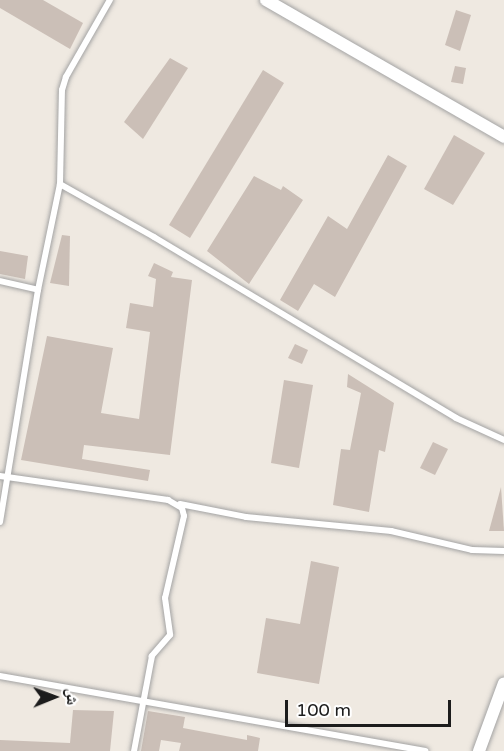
<!DOCTYPE html>
<html>
<head>
<meta charset="utf-8">
<style>
  body { margin:0 }
  #map { position:relative; width:504px; height:751px; overflow:hidden; background:#efe9e1; font-family:"Varela Round","Noto Naskh Arabic",sans-serif }
  div>[style] { position:absolute }
  .building>* { inset:0; background:#cbbfb7 }
  .roads { filter:drop-shadow(0 0 2px #a3a3a3) drop-shadow(0 0 2px #a3a3a3) }
  .lane>* { height:6px; margin:-3px; padding:0 3px; transform-origin:3px; border-radius:3px; background:#fff }
  .street>* { height:12px; margin:-6px; padding:0 6px; transform-origin:6px; border-radius:6px; background:#fff }
  span { translate:-50% -50%; white-space:nowrap; text-align:center; line-height:1.15; -webkit-text-stroke:6px #fff; paint-order:stroke }
  .north { position:absolute; left:24px; top:667px; width:60px; height:60px; -webkit-text-stroke:4px #fff; paint-order:stroke; rotate:89deg; font-size:16px; font-weight:700; line-height:24px; text-align:center; color:#1c1c1c }
  .north::after { content:''; display:block; margin:auto; width:21px; height:27px; background:#1c1c1c; clip-path:polygon(50% 0,100% 100%,50% 72%,0 100%) }
  .scale { position:absolute; left:285px; top:700px; width:166px; height:27px; box-sizing:border-box; border:3px solid #1c1c1c; border-top:0; padding-left:8px; font-size:18px; line-height:21px; white-space:nowrap; color:#1c1c1c; -webkit-text-stroke:4px #fff; paint-order:stroke }
</style>
</head>
<body>
<div id="map">
  <div class="building">
    <i style="clip-path:polygon(0 0,43px 0,83px 23px,70px 49px,0 8px)"></i>
    <i style="clip-path:polygon(456px 10px,471px 15px,460px 51px,445px 45px)"></i>
    <i style="clip-path:polygon(170px 58px,188px 68px,143px 139px,124px 122px)"></i>
    <i style="clip-path:polygon(455px 66px,466px 68px,463px 84px,451px 82px)"></i>
    <i style="clip-path:polygon(263px 70px,284px 83px,190px 238px,169px 225px)"></i>
    <i style="clip-path:polygon(454px 135px,485px 153px,453px 205px,424px 189px)"></i>
    <i style="clip-path:polygon(388px 155px,407px 166px,335px 297px,314px 284px,298px 311px,280px 300px,328px 216px,347px 229px)"></i>
    <i style="clip-path:polygon(254px 176px,281px 190px,283px 186px,303px 200px,249px 284px,207px 251px)"></i>
    <i style="clip-path:polygon(62px 235px,70px 236px,69px 286px,50px 283px)"></i>
    <i style="clip-path:polygon(0 251px,28px 256px,25px 279px,0 274px)"></i>
    <i style="clip-path:polygon(154px 263px,173px 272px,171px 277px,192px 280px,170px 455px,84px 445px,82px 459px,150px 470px,148px 481px,21px 460px,47px 336px,113px 348px,101px 413px,139px 419px,150px 332px,126px 328px,130px 303px,153px 307px,156px 279px,148px 276px)"></i>
    <i style="clip-path:polygon(295px 344px,308px 350px,302px 364px,288px 358px)"></i>
    <i style="clip-path:polygon(348px 374px,394px 403px,385px 452px,379px 450px,369px 512px,333px 505px,341px 449px,350px 450px,361px 393px,347px 387px)"></i>
    <i style="clip-path:polygon(284px 380px,313px 385px,299px 468px,271px 463px)"></i>
    <i style="clip-path:polygon(433px 442px,448px 449px,435px 475px,420px 468px)"></i>
    <i style="clip-path:polygon(501px 487px,504px 531px,489px 531px)"></i>
    <i style="clip-path:polygon(311px 561px,339px 567px,319px 684px,257px 673px,266px 618px,300px 624px)"></i>
    <i style="clip-path:polygon(73px 710px,114px 711px,110px 751px,0 751px,0 740px,70px 743px)"></i>
    <i style="clip-path:polygon(148px 711px,185px 717px,183px 728px,247px 740px,247px 735px,260px 738px,258px 751px,179px 751px,181px 743px,161px 740px,159px 751px,141px 751px)"></i>
  </div>
  <div class="roads">
    <div class="lane">
      <i style="left:60px;top:184px;width:108px;rotate:29.4deg"></i>
      <i style="left:154px;top:237px;width:352px;rotate:30.9deg"></i>
      <i style="left:456px;top:418px;width:53px;rotate:24.6deg"></i>
      <i style="left:0;top:281px;width:39px;rotate:13deg"></i>
      <i style="left:0;top:476px;width:170px;rotate:8.1deg"></i>
      <i style="left:168px;top:500px;width:16px;rotate:30deg"></i>
      <i style="left:182px;top:508px;width:8px;rotate:76deg"></i>
      <i style="left:184px;top:516px;width:84px;rotate:103deg"></i>
      <i style="left:165px;top:598px;width:37px;rotate:82deg"></i>
      <i style="left:170px;top:635px;width:28px;rotate:131deg"></i>
      <i style="left:152px;top:656px;width:97px;rotate:100.7deg"></i>
      <i style="left:180px;top:504px;width:67px;rotate:11.1deg"></i>
      <i style="left:246px;top:517px;width:146px;rotate:5.5deg"></i>
      <i style="left:391px;top:531px;width:83px;rotate:13.2deg"></i>
      <i style="left:472px;top:550px;width:32px;rotate:2deg"></i>
      <i style="left:0;top:522px;width:235px;rotate:-80.7deg"></i>
      <i style="left:38px;top:290px;width:108px;rotate:-78.3deg"></i>
      <i style="left:60px;top:184px;width:94px;rotate:-88.8deg"></i>
      <i style="left:62px;top:90px;width:14px;rotate:-73deg"></i>
      <i style="left:66px;top:77px;width:89px;rotate:-60.3deg"></i>
      <i style="left:0;top:676px;width:432px;rotate:10deg"></i>
    </div>
    <div class="street">
      <i style="left:266px;top:0;width:275px;rotate:29.9deg"></i>
      <i style="left:479px;top:751px;width:72px;rotate:-69.8deg"></i>
    </div>
  </div>
  <div class="north">ش</div>
  <div class="scale">100 m</div>
</div>
</body>
</html>
